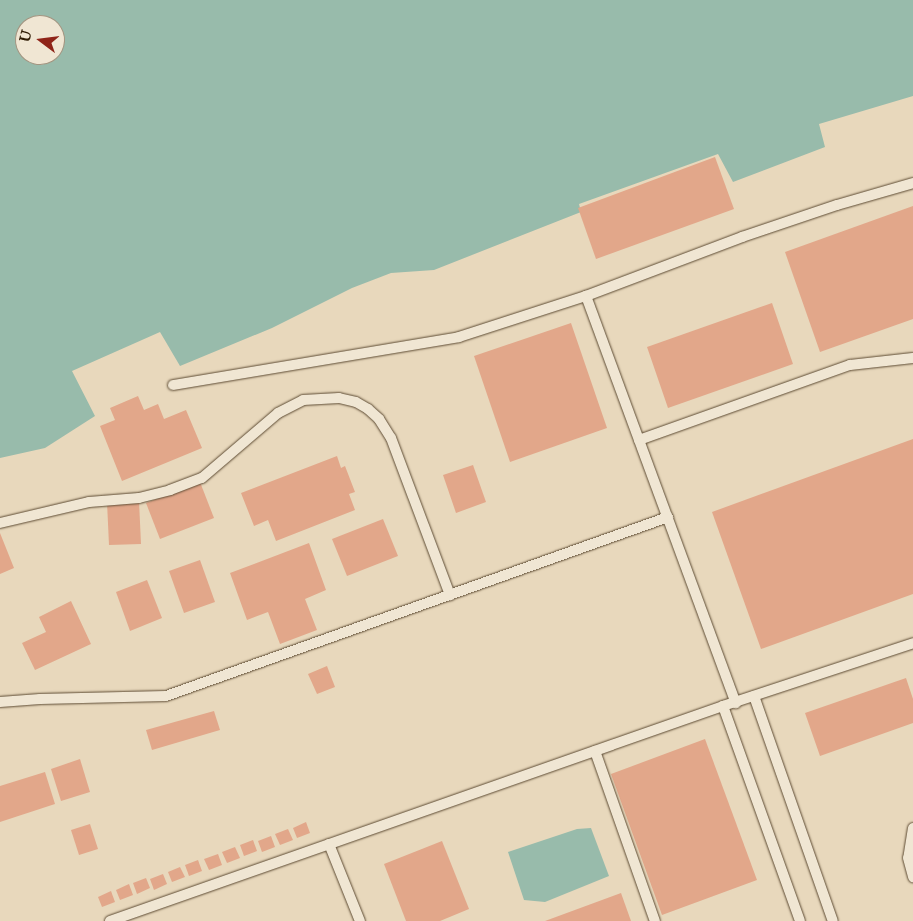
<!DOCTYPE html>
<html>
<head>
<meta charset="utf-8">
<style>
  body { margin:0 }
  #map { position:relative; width:913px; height:921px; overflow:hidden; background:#e8d8bc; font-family:"IM FELL Double Pica",serif }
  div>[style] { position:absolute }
  .water>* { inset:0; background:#98bbab }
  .building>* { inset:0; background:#e2a78a }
  .roads { filter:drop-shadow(0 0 1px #5d4b33) drop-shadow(0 0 1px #5d4b33) }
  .service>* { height:10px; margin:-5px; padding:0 5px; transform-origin:5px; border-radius:5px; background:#f0e6d3 }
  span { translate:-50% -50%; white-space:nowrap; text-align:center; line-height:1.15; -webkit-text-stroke:4px #f0e6d3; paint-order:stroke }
  .north { position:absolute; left:15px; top:15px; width:50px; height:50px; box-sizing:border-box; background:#f0e6d3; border:1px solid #a39581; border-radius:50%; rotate:285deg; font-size:14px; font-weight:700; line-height:20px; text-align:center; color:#2f1c05 }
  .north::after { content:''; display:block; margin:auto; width:18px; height:22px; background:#8f2418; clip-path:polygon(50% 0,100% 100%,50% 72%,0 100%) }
</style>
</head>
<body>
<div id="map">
  <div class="water">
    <i style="clip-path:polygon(evenodd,0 0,913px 0,913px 96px,819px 124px,825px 147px,733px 182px,718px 154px,579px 204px,581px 212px,434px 270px,391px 273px,352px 288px,272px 328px,180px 366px,160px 332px,72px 371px,95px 416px,45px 448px,0 458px,0 0,25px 25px,55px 25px,55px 55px,25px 55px,25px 25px)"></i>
    <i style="clip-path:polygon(591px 828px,609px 876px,545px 902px,524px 900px,508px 852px,577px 829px)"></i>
  </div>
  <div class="building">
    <i style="clip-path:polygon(715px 157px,734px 209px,596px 259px,578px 208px)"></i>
    <i style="clip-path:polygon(913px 206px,913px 319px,820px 352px,785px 252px)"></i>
    <i style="clip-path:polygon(772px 303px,793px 364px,668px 408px,647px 347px)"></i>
    <i style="clip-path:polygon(571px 323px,607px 428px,510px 462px,474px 356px)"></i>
    <i style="clip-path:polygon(138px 396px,144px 410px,158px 404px,164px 419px,186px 410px,202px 448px,122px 481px,100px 426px,115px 420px,110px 408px)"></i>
    <i style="clip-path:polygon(913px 439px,913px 594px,761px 649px,712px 512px)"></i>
    <i style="clip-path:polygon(337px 456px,341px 468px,345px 466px,355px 492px,349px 494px,355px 510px,276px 541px,268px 520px,254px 526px,241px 493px)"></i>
    <i style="clip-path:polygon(473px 465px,486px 502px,456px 513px,443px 475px)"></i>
    <i style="clip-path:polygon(200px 482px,214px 518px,160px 539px,146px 503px)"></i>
    <i style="clip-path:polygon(139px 501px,141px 544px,109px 545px,107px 502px)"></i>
    <i style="clip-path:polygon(383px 519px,398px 556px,347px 576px,332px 539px)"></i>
    <i style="clip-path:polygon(0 533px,14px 568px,0 574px)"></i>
    <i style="clip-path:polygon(309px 543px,326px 590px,305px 599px,317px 630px,280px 644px,268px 612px,247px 620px,230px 573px)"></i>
    <i style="clip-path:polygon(200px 560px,215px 602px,184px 613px,169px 571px)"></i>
    <i style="clip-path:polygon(147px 580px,162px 618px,130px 631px,116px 592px)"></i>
    <i style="clip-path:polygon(71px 601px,91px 644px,35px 670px,22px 643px,46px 632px,39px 617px)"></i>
    <i style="clip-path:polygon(327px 666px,335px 687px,317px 694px,308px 674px)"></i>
    <i style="clip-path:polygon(906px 678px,913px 699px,913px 723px,820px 756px,805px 713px)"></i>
    <i style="clip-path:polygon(214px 711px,220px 730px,152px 750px,146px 730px)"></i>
    <i style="clip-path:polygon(705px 739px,757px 880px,662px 915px,611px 774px)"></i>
    <i style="clip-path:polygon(80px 759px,90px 792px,61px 801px,51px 769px)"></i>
    <i style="clip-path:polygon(45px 772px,55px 804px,0 822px,0 786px)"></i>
    <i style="clip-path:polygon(306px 822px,310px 833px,297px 838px,293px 828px)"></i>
    <i style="clip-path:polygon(90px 824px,98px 849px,79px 855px,71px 830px)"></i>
    <i style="clip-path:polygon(288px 829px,293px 840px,280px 845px,275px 834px)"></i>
    <i style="clip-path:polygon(271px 836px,275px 847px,262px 852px,258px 841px)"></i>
    <i style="clip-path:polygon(253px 840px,257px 851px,244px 856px,240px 845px)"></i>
    <i style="clip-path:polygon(442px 841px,469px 909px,440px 921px,406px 921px,384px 864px)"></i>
    <i style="clip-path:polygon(235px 847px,240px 858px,227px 863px,222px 852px)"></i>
    <i style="clip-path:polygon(218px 854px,222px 865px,209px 870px,204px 859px)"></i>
    <i style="clip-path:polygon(198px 860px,202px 871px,189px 876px,185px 865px)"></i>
    <i style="clip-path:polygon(180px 867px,185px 877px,172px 882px,168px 872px)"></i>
    <i style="clip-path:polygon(163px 874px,167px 884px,154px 890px,150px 879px)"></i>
    <i style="clip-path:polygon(146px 878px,150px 888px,137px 894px,133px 883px)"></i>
    <i style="clip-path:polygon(129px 884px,133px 895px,120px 900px,116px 890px)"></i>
    <i style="clip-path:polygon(111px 891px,115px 902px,102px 907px,98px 897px)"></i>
    <i style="clip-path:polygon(621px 893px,631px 921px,545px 921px)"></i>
  </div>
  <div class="roads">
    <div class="service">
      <i style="left:586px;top:296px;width:434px;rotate:69.8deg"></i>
      <i style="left:173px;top:385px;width:290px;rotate:-9.5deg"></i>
      <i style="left:459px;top:337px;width:133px;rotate:-17.9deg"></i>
      <i style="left:586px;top:296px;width:167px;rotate:-20.7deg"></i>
      <i style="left:742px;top:237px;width:100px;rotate:-18.6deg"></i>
      <i style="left:837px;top:205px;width:79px;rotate:-16.1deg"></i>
      <i style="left:639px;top:440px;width:224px;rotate:-19.6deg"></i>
      <i style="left:850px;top:365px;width:63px;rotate:-6.3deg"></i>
      <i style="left:0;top:523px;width:91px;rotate:-13.3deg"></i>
      <i style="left:89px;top:502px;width:50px;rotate:-4.6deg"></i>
      <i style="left:139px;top:498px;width:32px;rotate:-14deg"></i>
      <i style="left:170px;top:490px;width:34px;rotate:-21deg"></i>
      <i style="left:202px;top:478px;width:100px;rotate:-40.5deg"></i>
      <i style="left:278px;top:413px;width:28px;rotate:-27deg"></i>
      <i style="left:303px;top:400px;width:36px;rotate:-3deg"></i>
      <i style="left:339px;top:398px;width:17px;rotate:13deg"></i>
      <i style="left:356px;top:402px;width:14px;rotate:30deg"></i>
      <i style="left:368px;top:409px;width:15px;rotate:42deg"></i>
      <i style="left:379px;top:419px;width:22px;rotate:58deg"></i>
      <i style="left:391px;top:438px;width:168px;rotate:69.4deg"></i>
      <i style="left:754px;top:696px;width:238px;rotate:70.7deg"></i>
      <i style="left:0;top:702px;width:40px;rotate:-4.3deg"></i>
      <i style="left:40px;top:699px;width:126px;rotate:-1.4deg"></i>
      <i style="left:166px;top:696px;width:533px;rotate:-19.62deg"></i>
      <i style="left:723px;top:706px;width:228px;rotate:70.3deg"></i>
      <i style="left:595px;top:751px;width:180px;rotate:70.6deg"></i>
      <i style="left:913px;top:828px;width:30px;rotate:99deg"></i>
      <i style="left:908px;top:858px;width:20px;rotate:75deg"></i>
      <i style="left:329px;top:844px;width:83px;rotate:68.1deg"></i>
      <i style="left:110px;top:921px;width:650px;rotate:-19.33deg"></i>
      <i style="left:723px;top:706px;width:200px;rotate:-18.3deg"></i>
    </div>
  </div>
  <div class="north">U</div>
</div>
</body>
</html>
